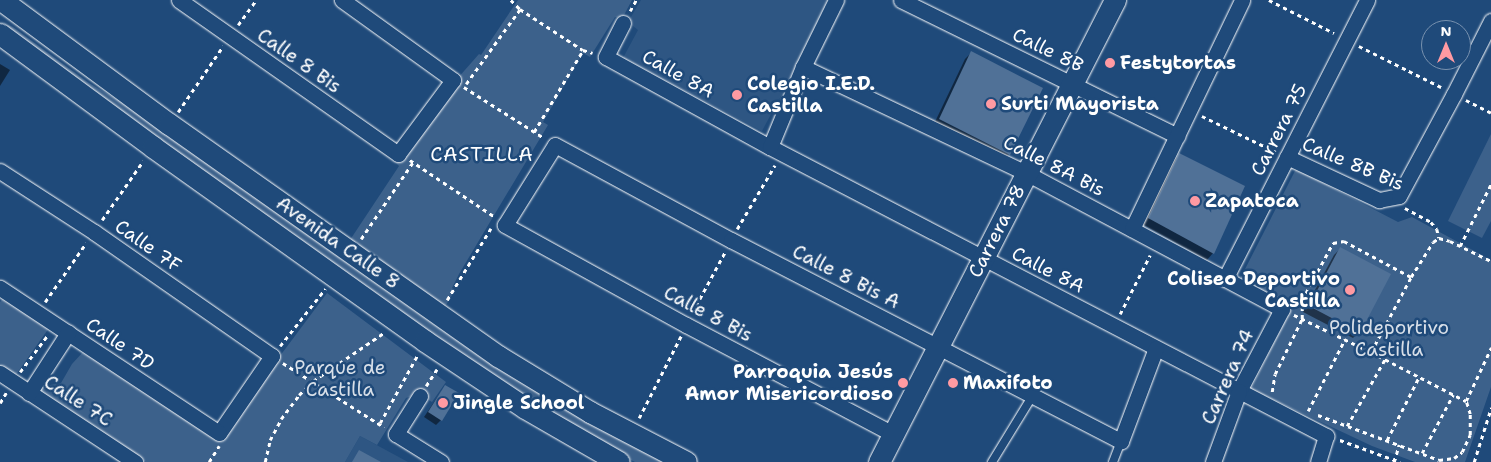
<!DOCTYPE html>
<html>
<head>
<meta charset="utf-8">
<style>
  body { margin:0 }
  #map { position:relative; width:1491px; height:462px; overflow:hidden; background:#1f4a7a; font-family:"Shantell Sans",sans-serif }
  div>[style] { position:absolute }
  .built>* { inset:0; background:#2e5683 }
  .green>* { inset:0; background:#3c618b }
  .shadow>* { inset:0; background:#0007 }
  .building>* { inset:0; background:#507197 }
  .path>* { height:2.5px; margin-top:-1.25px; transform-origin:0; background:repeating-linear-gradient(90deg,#fff 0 4px,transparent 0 8px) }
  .roads { filter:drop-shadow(0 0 1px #fff) drop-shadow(0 0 1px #fff) }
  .lane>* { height:8px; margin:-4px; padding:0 4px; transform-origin:4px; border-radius:4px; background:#1f4a7a }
  .street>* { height:15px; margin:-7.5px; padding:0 7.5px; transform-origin:7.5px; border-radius:7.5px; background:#1f4a7a }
  .secondary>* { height:21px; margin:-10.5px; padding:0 10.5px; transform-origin:10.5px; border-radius:10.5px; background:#1f4a7a }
  .dots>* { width:14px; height:14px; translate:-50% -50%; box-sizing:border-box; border:2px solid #1f4a7a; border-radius:50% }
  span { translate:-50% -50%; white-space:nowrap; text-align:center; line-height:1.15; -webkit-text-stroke:5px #1f4a7a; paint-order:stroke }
  .street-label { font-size:19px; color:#fff }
  .poi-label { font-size:19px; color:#fff; font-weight:700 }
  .left { translate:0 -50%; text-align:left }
  .right { translate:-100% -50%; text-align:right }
  .park-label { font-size:19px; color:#d8dfe8 }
  .neighbourhood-label { font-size:20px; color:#fff; letter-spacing:1px }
  .north { position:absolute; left:1421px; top:20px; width:50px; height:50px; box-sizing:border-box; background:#1f4a7a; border:1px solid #7992af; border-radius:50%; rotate:0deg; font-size:14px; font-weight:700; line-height:20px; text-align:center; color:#fff }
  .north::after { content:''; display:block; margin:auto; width:18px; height:22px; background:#ff9aa2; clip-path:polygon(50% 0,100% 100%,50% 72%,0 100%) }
</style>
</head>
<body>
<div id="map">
  <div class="built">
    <i style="clip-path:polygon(641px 0,832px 0,762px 131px,623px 58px,638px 30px,628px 22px)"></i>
    <i style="clip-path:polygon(360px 436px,408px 462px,345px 462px)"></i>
  </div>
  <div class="green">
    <i style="clip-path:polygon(518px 0,632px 0,622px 19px,615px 17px,590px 57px,583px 53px,543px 122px,548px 125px,459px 274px,452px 288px,455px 290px,443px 310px,348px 243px,399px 166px,395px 162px,457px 79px,479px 54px,481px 55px)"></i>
    <i style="clip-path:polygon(8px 25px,13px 27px,89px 83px,116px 99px,138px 108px,672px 462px,635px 462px,587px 437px,467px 363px,5px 27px)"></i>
    <i style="clip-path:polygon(1491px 134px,1491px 221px,1482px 238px,1448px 221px)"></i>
    <i style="clip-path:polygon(1296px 169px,1398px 222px,1412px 217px,1491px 260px,1491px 387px,1465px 462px,1415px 462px,1372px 446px,1251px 389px,1292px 307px,1240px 279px)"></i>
    <i style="clip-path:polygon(327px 293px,446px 382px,432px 402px,419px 394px,406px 398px,377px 445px,360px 436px,345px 462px,146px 462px,38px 391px,45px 386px,61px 383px,72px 364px,83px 352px,218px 439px)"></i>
    <i style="clip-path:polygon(4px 297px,49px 328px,13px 379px,0 370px,0 302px)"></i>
  </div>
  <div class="shadow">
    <i style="clip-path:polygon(972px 52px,1009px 154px,1003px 161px,933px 126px,965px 59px)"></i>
    <i style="clip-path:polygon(0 64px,10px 70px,0 86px)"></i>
    <i style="clip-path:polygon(1179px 155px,1213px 253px,1207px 260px,1142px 224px,1173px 161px)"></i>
    <i style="clip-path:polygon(1340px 249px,1359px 332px,1353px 338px,1303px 312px,1334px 255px)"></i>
    <i style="clip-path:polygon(445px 386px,441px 420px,436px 425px,424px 417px)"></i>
  </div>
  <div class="building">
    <i style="clip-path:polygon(971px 51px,1043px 88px,1010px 155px,939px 119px)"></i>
    <i style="clip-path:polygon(1179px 153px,1245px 186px,1214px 254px,1148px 218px)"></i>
    <i style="clip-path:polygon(1340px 247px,1391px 274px,1360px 333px,1309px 306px)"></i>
    <i style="clip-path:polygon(445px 385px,459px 393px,442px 421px,428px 412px)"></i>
    <i style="clip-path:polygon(359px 450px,381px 462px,352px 462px)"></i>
  </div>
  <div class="path">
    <i style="left:511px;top:0;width:13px;rotate:45deg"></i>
    <i style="left:520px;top:9px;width:75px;rotate:33.1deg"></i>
    <i style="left:583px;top:50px;width:10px;rotate:17deg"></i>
    <i style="left:1269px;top:0;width:73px;rotate:26.9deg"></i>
    <i style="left:630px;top:11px;width:13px;rotate:-61deg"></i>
    <i style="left:238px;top:25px;width:31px;rotate:-54deg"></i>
    <i style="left:1359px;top:46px;width:92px;rotate:26.6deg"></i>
    <i style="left:466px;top:84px;width:92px;rotate:-54.2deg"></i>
    <i style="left:464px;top:87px;width:95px;rotate:32.5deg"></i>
    <i style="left:1466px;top:100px;width:28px;rotate:27deg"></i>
    <i style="left:178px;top:112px;width:80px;rotate:-55.7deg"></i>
    <i style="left:1202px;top:116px;width:82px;rotate:25.9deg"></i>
    <i style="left:534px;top:132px;width:96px;rotate:-59.1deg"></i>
    <i style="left:410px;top:160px;width:102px;rotate:33.8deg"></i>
    <i style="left:1405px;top:208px;width:30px;rotate:28deg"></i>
    <i style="left:1431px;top:222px;width:9px;rotate:49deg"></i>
    <i style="left:1437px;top:229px;width:9px;rotate:77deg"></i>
    <i style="left:102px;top:220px;width:72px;rotate:-55.2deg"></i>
    <i style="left:737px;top:229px;width:74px;rotate:-59.3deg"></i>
    <i style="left:1439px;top:238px;width:11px;rotate:15deg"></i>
    <i style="left:1450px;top:241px;width:46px;rotate:26deg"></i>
    <i style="left:361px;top:239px;width:93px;rotate:-56deg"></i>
    <i style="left:1460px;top:246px;width:69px;rotate:-63.4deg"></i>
    <i style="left:447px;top:300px;width:84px;rotate:-58.6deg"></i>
    <i style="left:45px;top:302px;width:72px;rotate:-55.2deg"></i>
    <i style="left:692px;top:313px;width:69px;rotate:-61.6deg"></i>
    <i style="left:1120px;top:314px;width:66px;rotate:-63deg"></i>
    <i style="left:1294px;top:315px;width:85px;rotate:25.7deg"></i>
    <i style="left:1371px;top:352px;width:107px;rotate:27.3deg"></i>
    <i style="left:280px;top:346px;width:73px;rotate:-51.7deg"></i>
    <i style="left:1371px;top:352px;width:85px;rotate:-61.9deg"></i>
    <i style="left:1411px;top:277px;width:41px;rotate:-57.8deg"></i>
    <i style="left:1433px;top:242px;width:7px;rotate:-34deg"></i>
    <i style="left:283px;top:363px;width:120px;rotate:32.4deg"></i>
    <i style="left:20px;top:372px;width:45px;rotate:-53.1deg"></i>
    <i style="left:426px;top:386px;width:20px;rotate:-57deg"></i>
    <i style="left:1272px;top:392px;width:18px;rotate:-81deg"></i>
    <i style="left:1275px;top:374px;width:61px;rotate:-63.9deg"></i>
    <i style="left:1302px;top:319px;width:19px;rotate:-90deg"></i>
    <i style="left:1302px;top:300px;width:65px;rotate:-61.5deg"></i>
    <i style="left:1333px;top:243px;width:11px;rotate:-10deg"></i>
    <i style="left:1344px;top:241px;width:76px;rotate:28.2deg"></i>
    <i style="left:0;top:403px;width:12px;rotate:-59deg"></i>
    <i style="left:1308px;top:411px;width:81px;rotate:-62.8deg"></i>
    <i style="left:1318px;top:415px;width:129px;rotate:20.4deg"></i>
    <i style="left:1439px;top:460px;width:15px;rotate:-8deg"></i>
    <i style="left:1454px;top:458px;width:10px;rotate:-37deg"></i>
    <i style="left:1462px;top:452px;width:19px;rotate:-65deg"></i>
    <i style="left:1470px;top:435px;width:21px;rotate:-90deg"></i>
    <i style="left:1470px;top:414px;width:14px;rotate:-107deg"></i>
    <i style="left:1466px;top:401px;width:59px;rotate:-64.7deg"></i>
    <i style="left:639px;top:418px;width:92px;rotate:-62.9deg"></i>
    <i style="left:380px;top:423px;width:77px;rotate:-61.1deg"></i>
    <i style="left:1347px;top:426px;width:77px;rotate:-60.4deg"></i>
    <i style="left:1340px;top:440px;width:64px;rotate:20.1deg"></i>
    <i style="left:1387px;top:440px;width:71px;rotate:-63.1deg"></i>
    <i style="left:1422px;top:453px;width:66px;rotate:-61.9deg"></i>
    <i style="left:209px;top:462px;width:19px;rotate:-58deg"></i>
    <i style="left:265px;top:462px;width:23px;rotate:-77deg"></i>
    <i style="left:270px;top:440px;width:24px;rotate:-62deg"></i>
    <i style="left:281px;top:419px;width:30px;rotate:-53deg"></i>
    <i style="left:299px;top:395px;width:20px;rotate:-45deg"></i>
    <i style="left:313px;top:381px;width:87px;rotate:-34.2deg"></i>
    <i style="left:1394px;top:462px;width:18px;rotate:-74deg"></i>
    <i style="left:1474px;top:462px;width:57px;rotate:-72.5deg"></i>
  </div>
  <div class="roads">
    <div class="lane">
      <i style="left:992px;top:462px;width:79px;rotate:-58.5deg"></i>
      <i style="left:1113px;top:462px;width:22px;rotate:-69deg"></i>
    </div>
    <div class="street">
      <i style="left:179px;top:0;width:268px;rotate:35.1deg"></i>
      <i style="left:398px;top:154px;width:92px;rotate:-53.4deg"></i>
      <i style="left:453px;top:80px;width:137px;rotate:-144.2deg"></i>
      <i style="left:901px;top:0;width:308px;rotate:26.2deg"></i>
      <i style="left:623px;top:23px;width:38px;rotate:117deg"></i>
      <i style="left:606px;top:57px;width:187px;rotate:28.8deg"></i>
      <i style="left:770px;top:147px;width:627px;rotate:27.46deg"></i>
      <i style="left:1326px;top:436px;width:27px;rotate:107deg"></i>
      <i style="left:803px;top:67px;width:247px;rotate:25.4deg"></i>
      <i style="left:1026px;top:173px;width:290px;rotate:28deg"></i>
      <i style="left:1282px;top:309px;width:93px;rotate:117.7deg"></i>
      <i style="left:1239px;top:391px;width:76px;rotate:110.1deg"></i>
      <i style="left:770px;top:147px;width:87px;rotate:-67.6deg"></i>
      <i style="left:803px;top:67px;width:75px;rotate:-63.8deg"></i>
      <i style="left:1287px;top:157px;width:102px;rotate:25.1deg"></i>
      <i style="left:1379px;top:200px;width:20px;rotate:-11deg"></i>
      <i style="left:1399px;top:196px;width:116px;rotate:-61.7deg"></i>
      <i style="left:1454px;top:94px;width:82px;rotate:-63.1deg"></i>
      <i style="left:0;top:171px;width:112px;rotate:33deg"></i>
      <i style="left:94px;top:232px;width:217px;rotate:34.9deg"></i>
      <i style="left:272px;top:356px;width:93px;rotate:124.5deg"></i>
      <i style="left:219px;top:433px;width:263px;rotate:-146.5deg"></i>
      <i style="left:1132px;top:229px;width:254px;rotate:-64.3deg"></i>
      <i style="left:1225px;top:279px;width:313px;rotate:-63deg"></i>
      <i style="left:0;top:373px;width:162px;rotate:33.4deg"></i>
      <i style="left:29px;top:393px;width:72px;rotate:-57deg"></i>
      <i style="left:420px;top:396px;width:45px;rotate:122.3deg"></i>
      <i style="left:396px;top:434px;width:53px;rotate:31.9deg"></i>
      <i style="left:893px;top:434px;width:234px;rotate:-152.2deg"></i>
      <i style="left:686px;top:325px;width:207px;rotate:-151.1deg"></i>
      <i style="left:505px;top:225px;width:94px;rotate:-58deg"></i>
      <i style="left:555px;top:145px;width:200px;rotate:28.4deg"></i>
      <i style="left:731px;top:240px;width:439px;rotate:27.3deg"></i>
      <i style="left:1121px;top:441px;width:99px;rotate:-69.4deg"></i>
    </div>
    <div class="secondary">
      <i style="left:4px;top:2px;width:205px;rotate:36.5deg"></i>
      <i style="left:169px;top:124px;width:403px;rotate:35.2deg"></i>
      <i style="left:498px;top:356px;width:108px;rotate:31.3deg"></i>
      <i style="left:590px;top:412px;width:108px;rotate:27.5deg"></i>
      <i style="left:0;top:34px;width:190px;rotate:36.4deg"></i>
      <i style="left:153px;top:147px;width:334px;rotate:35.5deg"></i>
      <i style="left:425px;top:341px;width:120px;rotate:33.8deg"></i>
      <i style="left:525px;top:408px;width:108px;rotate:29.9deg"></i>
      <i style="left:879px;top:462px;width:519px;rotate:-62.94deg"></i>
    </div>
  </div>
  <div class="dots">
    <i style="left:1110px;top:63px;background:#ff9aa2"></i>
    <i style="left:737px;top:95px;background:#ff9aa2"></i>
    <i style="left:991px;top:104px;background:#ff9aa2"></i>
    <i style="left:1195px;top:201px;background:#ff9aa2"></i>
    <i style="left:1350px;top:290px;background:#ff9aa2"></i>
    <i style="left:903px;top:383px;background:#ff9aa2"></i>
    <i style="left:953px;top:383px;background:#ff9aa2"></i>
    <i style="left:443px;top:403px;background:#ff9aa2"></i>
  </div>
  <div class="street-label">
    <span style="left:1048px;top:50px;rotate:26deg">Calle 8B</span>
    <span style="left:299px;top:61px;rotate:35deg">Calle 8 Bis</span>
    <span style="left:678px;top:74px;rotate:29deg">Calle 8A</span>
    <span style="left:1279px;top:130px;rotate:-63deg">Carrera 75</span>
    <span style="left:1353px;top:164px;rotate:23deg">Calle 8B Bis</span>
    <span style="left:1054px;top:166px;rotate:27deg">Calle 8A Bis</span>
    <span style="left:997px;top:231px;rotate:-63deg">Carrera 78</span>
    <span style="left:338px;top:243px;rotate:35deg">Avenida Calle 8</span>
    <span style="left:148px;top:246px;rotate:35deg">Calle 7F</span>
    <span style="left:1048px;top:270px;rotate:27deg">Calle 8A</span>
    <span style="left:846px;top:277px;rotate:27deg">Calle 8 Bis A</span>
    <span style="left:708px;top:314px;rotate:28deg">Calle 8 Bis</span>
    <span style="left:120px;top:344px;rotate:34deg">Calle 7D</span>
    <span style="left:1228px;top:377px;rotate:-66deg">Carrera 74</span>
    <span style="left:78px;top:401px;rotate:33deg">Calle 7C</span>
  </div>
  <div class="poi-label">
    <span class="left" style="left:1120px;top:63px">Festytortas</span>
    <span class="left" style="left:747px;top:95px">Colegio I.E.D.<br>Castilla</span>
    <span class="left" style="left:1001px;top:104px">Surti Mayorista</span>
    <span class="left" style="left:1205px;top:201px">Zapatoca</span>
    <span class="right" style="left:1340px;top:290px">Coliseo Deportivo<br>Castilla</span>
    <span class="right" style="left:893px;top:383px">Parroquia Jesús<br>Amor Misericordioso</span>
    <span class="left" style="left:963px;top:383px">Maxifoto</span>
    <span class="left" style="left:453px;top:403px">Jingle School</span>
  </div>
  <div class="park-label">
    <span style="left:1389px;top:339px">Polideportivo<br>Castilla</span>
    <span style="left:340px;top:379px">Parque de<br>Castilla</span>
  </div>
  <div class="neighbourhood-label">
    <span style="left:482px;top:154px">CASTILLA</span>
  </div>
  <div class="north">N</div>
</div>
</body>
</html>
